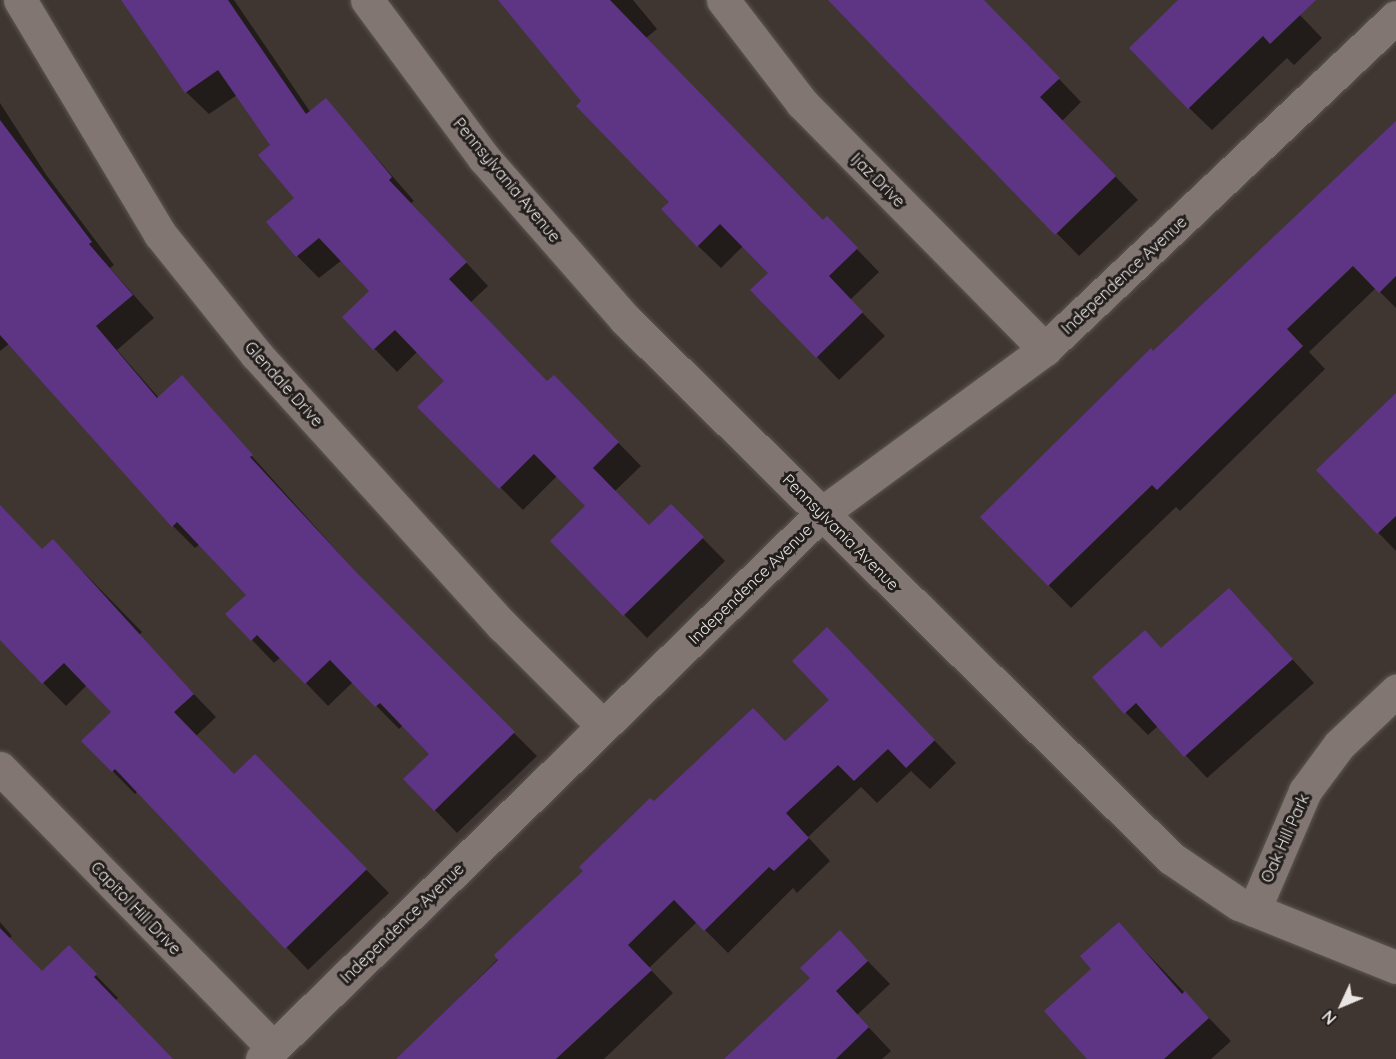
<!DOCTYPE html>
<html>
<head>
<meta charset="utf-8">
<style>
  body { margin:0 }
  #map { position:relative; width:1396px; height:1059px; overflow:hidden; background:#3f3632; font-family:Quicksand,sans-serif }
  div>[style] { position:absolute }
  .shadow>* { inset:0; background:#0007 }
  .building>* { inset:0; background:#5d3584 }
  .roads { filter:drop-shadow(0 0 2px #5c5552) drop-shadow(0 0 2px #5c5552) }
  .minor>* { height:33px; margin:-16.5px; padding:0 16.5px; transform-origin:16.5px; border-radius:16.5px; background:#817672 }
  span { translate:-50% -50%; white-space:nowrap; text-align:center; line-height:1.15; -webkit-text-stroke:6px #221e1c; paint-order:stroke }
  .street-label { font-size:16px; color:#eae4e2 }
  .north { position:absolute; left:1312px; top:975px; width:60px; height:60px; -webkit-text-stroke:4px #221e1c; paint-order:stroke; rotate:226deg; font-size:16px; font-weight:700; line-height:24px; text-align:center; color:#eae4e2 }
  .north::after { content:''; display:block; margin:auto; width:21px; height:27px; background:#eae4e2; clip-path:polygon(50% 0,100% 100%,50% 72%,0 100%) }
</style>
</head>
<body>
<div id="map">
  <div class="shadow">
    <i style="clip-path:polygon(123px 0,234px 0,311px 113px,326px 100px,414px 201px,411px 203px,488px 286px,470px 303px,548px 383px,554px 377px,641px 466px,615px 491px,650px 527px,671px 506px,725px 561px,647px 638px,552px 541px,587px 506px,557px 476px,523px 510px,420px 407px,447px 381px,418px 351px,397px 372px,344px 317px,372px 291px,342px 260px,319px 278px,297px 256px,296px 199px,272px 145px,237px 95px,209px 114px,186px 92px)"></i>
    <i style="clip-path:polygon(500px 0,633px 0,657px 29px,646px 38px,823px 222px,849px 241px,879px 272px,850px 300px,885px 336px,839px 380px,817px 357px,770px 273px,743px 246px,721px 268px,698px 246px,671px 202px)"></i>
    <i style="clip-path:polygon(829px 0,961px 0,1021px 39px,1081px 102px,1062px 121px,1138px 200px,1079px 256px)"></i>
    <i style="clip-path:polygon(1180px 0,1311px 0,1298px 13px,1322px 38px,1294px 65px,1287px 58px,1212px 130px,1189px 108px)"></i>
    <i style="clip-path:polygon(0 103px,47px 176px,114px 265px,110px 268px,154px 318px,117px 350px,159px 398px,182px 378px,379px 598px,537px 756px,457px 833px,435px 810px,431px 754px,403px 725px,399px 729px,353px 682px,328px 706px,281px 657px,274px 663px,252px 640px,248px 595px,200px 544px,195px 548px,173px 526px,10px 343px,0 351px)"></i>
    <i style="clip-path:polygon(1396px 124px,1396px 308px,1376px 288px,1309px 352px,1325px 369px,1180px 511px,1176px 507px,1071px 608px,982px 517px)"></i>
    <i style="clip-path:polygon(1396px 403px,1396px 551px,1318px 470px)"></i>
    <i style="clip-path:polygon(0 507px,43px 551px,53px 541px,142px 632px,138px 636px,216px 717px,196px 736px,234px 776px,255px 756px,389px 893px,308px 970px,138px 791px,135px 794px,83px 741px,113px 712px,87px 685px,66px 706px,0 639px)"></i>
    <i style="clip-path:polygon(1229px 590px,1314px 683px,1207px 778px,1158px 726px,1148px 735px,1125px 712px,1162px 649px)"></i>
    <i style="clip-path:polygon(850px 652px,956px 763px,930px 789px,911px 771px,877px 803px,861px 787px,808px 837px,830px 861px,797px 893px,793px 888px,728px 953px,697px 922px,649px 968px,673px 993px,604px 1059px,398px 1059px,654px 803px,785px 743px,831px 700px)"></i>
    <i style="clip-path:polygon(0 922px,12px 936px,9px 939px,42px 973px,91px 970px,118px 998px,115px 1001px,172px 1059px,3px 1059px)"></i>
    <i style="clip-path:polygon(1119px 924px,1231px 1041px,1211px 1059px,1089px 1059px,1093px 969px)"></i>
    <i style="clip-path:polygon(862px 955px,890px 984px,857px 1015px,891px 1051px,882px 1059px,744px 1059px)"></i>
  </div>
  <div class="building">
    <i style="clip-path:polygon(121px 0,228px 0,306px 114px,326px 98px,392px 177px,389px 180px,467px 262px,449px 279px,547px 381px,554px 375px,619px 442px,593px 468px,649px 525px,671px 504px,704px 537px,623px 616px,550px 541px,585px 506px,534px 454px,499px 489px,417px 407px,444px 381px,395px 330px,373px 350px,342px 317px,369px 291px,319px 238px,296px 257px,266px 222px,294px 198px,258px 155px,270px 145px,218px 70px,185px 93px)"></i>
    <i style="clip-path:polygon(498px 0,610px 0,823px 220px,827px 216px,858px 248px,829px 276px,863px 312px,816px 358px,750px 290px,768px 273px,720px 224px,697px 247px,661px 209px,669px 202px,576px 106px,581px 101px)"></i>
    <i style="clip-path:polygon(828px 0,984px 0,1060px 78px,1040px 97px,1116px 176px,1055px 235px)"></i>
    <i style="clip-path:polygon(1178px 0,1316px 0,1270px 44px,1263px 36px,1188px 109px,1129px 48px)"></i>
    <i style="clip-path:polygon(0 120px,92px 242px,89px 244px,133px 295px,96px 326px,157px 398px,182px 375px,253px 455px,250px 457px,357px 573px,515px 732px,434px 811px,403px 779px,429px 754px,380px 703px,375px 707px,330px 660px,305px 684px,257px 635px,251px 641px,225px 614px,246px 595px,177px 522px,172px 527px,0 335px)"></i>
    <i style="clip-path:polygon(1396px 121px,1396px 276px,1379px 293px,1353px 266px,1287px 329px,1303px 346px,1157px 490px,1152px 485px,1048px 586px,980px 517px,1151px 348px,1153px 351px)"></i>
    <i style="clip-path:polygon(1396px 393px,1396px 516px,1377px 534px,1316px 470px)"></i>
    <i style="clip-path:polygon(0 505px,42px 549px,53px 539px,194px 694px,174px 712px,234px 774px,255px 754px,367px 869px,285px 949px,115px 769px,112px 772px,81px 741px,111px 712px,64px 663px,42px 684px,0 640px)"></i>
    <i style="clip-path:polygon(1229px 588px,1293px 659px,1184px 757px,1136px 703px,1124px 714px,1092px 677px,1145px 630px,1161px 648px)"></i>
    <i style="clip-path:polygon(827px 627px,935px 740px,906px 768px,888px 749px,854px 781px,838px 765px,786px 813px,809px 838px,774px 871px,769px 867px,704px 931px,674px 900px,628px 945px,652px 970px,556px 1059px,396px 1059px,498px 960px,494px 955px,583px 871px,579px 867px,650px 798px,654px 801px,753px 708px,785px 741px,829px 700px,792px 661px)"></i>
    <i style="clip-path:polygon(1119px 922px,1182px 994px,1185px 991px,1209px 1018px,1164px 1059px,1087px 1059px,1044px 1011px,1091px 969px,1080px 956px)"></i>
    <i style="clip-path:polygon(0 928px,42px 971px,69px 945px,97px 974px,94px 977px,173px 1059px,0 1059px)"></i>
    <i style="clip-path:polygon(840px 930px,868px 961px,836px 991px,869px 1027px,836px 1059px,724px 1059px,810px 978px,800px 968px)"></i>
  </div>
  <div class="roads">
    <div class="minor">
      <i style="left:20px;top:0;width:273px;rotate:59.1deg"></i>
      <i style="left:160px;top:234px;width:154px;rotate:51.3deg"></i>
      <i style="left:256px;top:354px;width:367px;rotate:47.8deg"></i>
      <i style="left:503px;top:626px;width:141px;rotate:45deg"></i>
      <i style="left:367px;top:0;width:197px;rotate:53.5deg"></i>
      <i style="left:484px;top:158px;width:214px;rotate:48.8deg"></i>
      <i style="left:625px;top:319px;width:767px;rotate:44.63deg"></i>
      <i style="left:1171px;top:858px;width:82px;rotate:34.1deg"></i>
      <i style="left:1239px;top:904px;width:169px;rotate:21.9deg"></i>
      <i style="left:723px;top:0;width:130px;rotate:52.5deg"></i>
      <i style="left:802px;top:103px;width:346px;rotate:45.4deg"></i>
      <i style="left:0;top:768px;width:391px;rotate:45.7deg"></i>
      <i style="left:1254px;top:910px;width:129px;rotate:-66.8deg"></i>
      <i style="left:1305px;top:791px;width:57px;rotate:-53.5deg"></i>
      <i style="left:1339px;top:745px;width:79px;rotate:-43.5deg"></i>
      <i style="left:262px;top:1059px;width:782px;rotate:-44.27deg"></i>
      <i style="left:822px;top:513px;width:277px;rotate:-36.3deg"></i>
      <i style="left:1045px;top:349px;width:483px;rotate:-43.4deg"></i>
    </div>
  </div>
  <div class="street-label">
    <span style="left:507px;top:180px;rotate:50deg">Pennsylvania Avenue</span>
    <span style="left:878px;top:180px;rotate:45deg">Ijaz Drive</span>
    <span style="left:1124px;top:275px;rotate:-43deg">Independence Avenue</span>
    <span style="left:284px;top:384px;rotate:48deg">Glendale Drive</span>
    <span style="left:841px;top:532px;rotate:45deg">Pennsylvania Avenue</span>
    <span style="left:750px;top:584px;rotate:-44deg">Independence Avenue</span>
    <span style="left:1285px;top:838px;rotate:-66deg">Oak Hill Park</span>
    <span style="left:136px;top:908px;rotate:46deg">Capitol Hill Drive</span>
    <span style="left:402px;top:923px;rotate:-44deg">Independence Avenue</span>
  </div>
  <div class="north">N</div>
</div>
</body>
</html>
